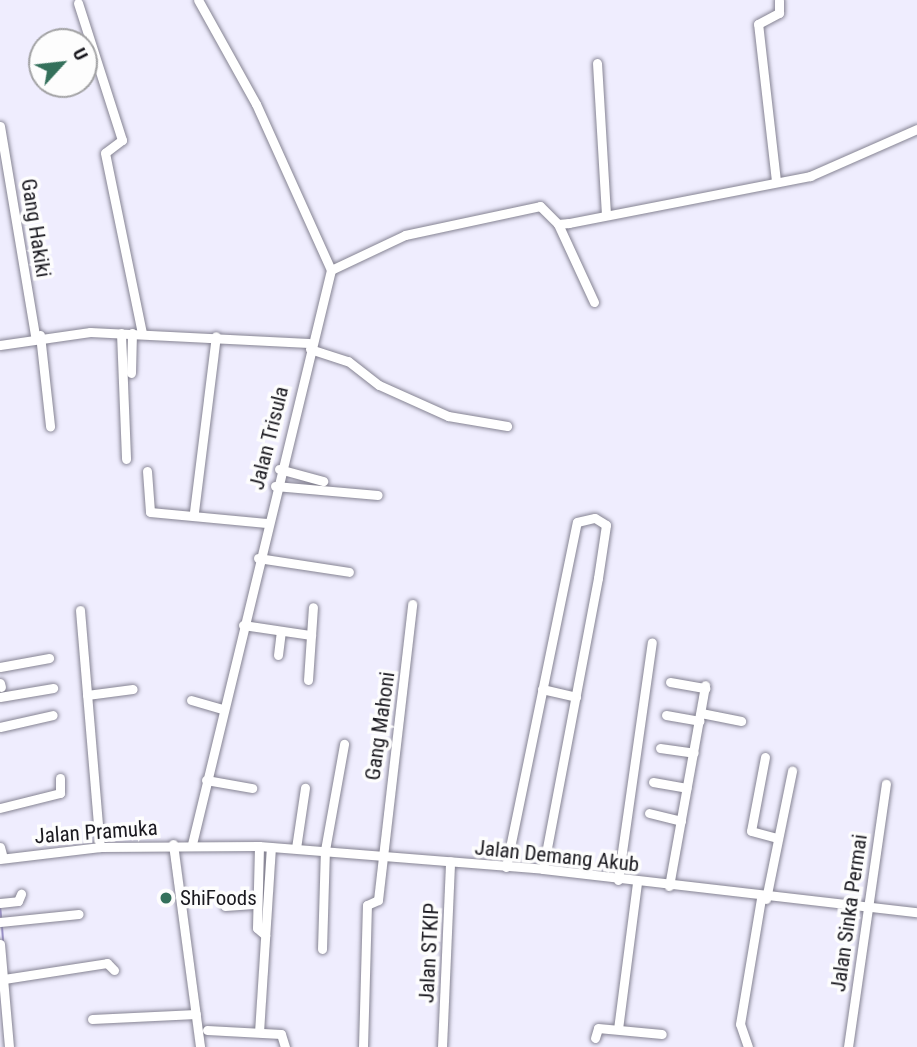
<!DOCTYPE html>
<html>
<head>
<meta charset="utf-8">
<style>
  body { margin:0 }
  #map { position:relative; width:917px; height:1047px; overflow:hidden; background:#efedfe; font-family:"Roboto Condensed",sans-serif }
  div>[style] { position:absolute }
  .stream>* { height:2px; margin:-1px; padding:0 1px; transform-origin:1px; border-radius:1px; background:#998fc7 }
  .roads { filter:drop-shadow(0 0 2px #858392) drop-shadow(0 0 2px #858392) }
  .minor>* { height:9px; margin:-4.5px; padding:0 4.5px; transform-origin:4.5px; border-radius:4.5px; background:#fff }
  .dots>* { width:19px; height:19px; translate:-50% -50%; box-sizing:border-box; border:4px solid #fdfdfd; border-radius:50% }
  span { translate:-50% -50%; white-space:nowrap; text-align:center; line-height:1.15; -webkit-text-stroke:7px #fdfdfd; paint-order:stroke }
  .street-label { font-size:21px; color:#1a191f }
  .poi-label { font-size:21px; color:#1a191f }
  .left { translate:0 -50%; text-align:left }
  .north { position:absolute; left:28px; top:28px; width:70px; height:70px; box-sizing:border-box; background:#fdfdfd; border:2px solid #a2a2a4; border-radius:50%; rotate:63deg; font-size:19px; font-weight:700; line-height:28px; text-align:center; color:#1a191f }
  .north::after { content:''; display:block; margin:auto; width:24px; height:32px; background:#34705b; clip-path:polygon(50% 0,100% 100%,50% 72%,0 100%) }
</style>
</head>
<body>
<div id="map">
  <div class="stream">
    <i style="left:0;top:905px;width:12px;rotate:85deg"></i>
    <i style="left:2px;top:926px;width:15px;rotate:86deg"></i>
  </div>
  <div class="roads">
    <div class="minor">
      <i style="left:78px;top:3px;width:144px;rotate:72.2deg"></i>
      <i style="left:122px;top:140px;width:21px;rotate:143deg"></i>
      <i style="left:105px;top:153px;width:184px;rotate:78.4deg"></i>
      <i style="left:597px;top:63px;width:152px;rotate:86.6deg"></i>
      <i style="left:0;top:126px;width:213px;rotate:80.5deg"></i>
      <i style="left:776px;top:181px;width:158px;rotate:-96.5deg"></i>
      <i style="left:758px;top:24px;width:24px;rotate:-28deg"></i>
      <i style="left:779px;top:13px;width:13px;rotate:-90deg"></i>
      <i style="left:558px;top:224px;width:86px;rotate:65.2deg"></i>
      <i style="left:331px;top:270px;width:82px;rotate:-25.3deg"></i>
      <i style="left:405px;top:235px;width:138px;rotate:-12.1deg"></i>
      <i style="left:540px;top:206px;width:25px;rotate:45deg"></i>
      <i style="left:558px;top:224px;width:11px;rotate:-5deg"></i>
      <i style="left:569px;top:223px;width:246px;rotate:-11deg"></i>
      <i style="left:810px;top:176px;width:117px;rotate:-23.7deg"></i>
      <i style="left:121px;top:333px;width:126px;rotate:87.7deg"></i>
      <i style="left:40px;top:335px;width:92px;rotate:83.7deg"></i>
      <i style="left:0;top:345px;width:91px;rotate:-8.2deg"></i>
      <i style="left:90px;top:332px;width:219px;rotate:2.9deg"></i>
      <i style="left:310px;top:349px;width:40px;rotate:18deg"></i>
      <i style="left:348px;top:361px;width:39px;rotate:38deg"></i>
      <i style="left:379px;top:385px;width:76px;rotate:24.2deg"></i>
      <i style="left:448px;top:416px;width:60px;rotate:9.6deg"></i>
      <i style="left:131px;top:373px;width:40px;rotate:-88.6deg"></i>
      <i style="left:279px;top:469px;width:46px;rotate:15.3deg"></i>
      <i style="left:147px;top:471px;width:41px;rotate:85.8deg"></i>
      <i style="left:150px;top:512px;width:117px;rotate:5.4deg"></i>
      <i style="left:275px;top:486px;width:103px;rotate:5deg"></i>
      <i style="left:194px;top:512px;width:177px;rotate:-82.9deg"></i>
      <i style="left:258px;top:558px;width:92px;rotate:8.7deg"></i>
      <i style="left:80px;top:610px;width:238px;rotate:85.2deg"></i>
      <i style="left:243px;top:625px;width:69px;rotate:8.4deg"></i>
      <i style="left:278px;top:655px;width:24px;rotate:-83deg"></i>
      <i style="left:0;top:667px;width:50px;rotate:-10.4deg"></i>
      <i style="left:308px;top:680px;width:73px;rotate:-86.1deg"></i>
      <i style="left:670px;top:682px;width:36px;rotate:10deg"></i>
      <i style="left:0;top:683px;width:4px;rotate:76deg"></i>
      <i style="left:542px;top:689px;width:35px;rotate:13deg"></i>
      <i style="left:87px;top:695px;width:46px;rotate:-7.4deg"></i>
      <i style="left:0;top:697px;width:54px;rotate:-9.6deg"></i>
      <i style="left:191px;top:700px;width:32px;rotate:16deg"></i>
      <i style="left:701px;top:713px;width:41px;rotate:11.3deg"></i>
      <i style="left:666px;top:715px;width:34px;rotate:10deg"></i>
      <i style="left:0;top:727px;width:54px;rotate:-12.8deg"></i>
      <i style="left:660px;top:748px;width:34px;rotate:8deg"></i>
      <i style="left:765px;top:757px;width:75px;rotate:100.7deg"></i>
      <i style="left:751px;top:831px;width:27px;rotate:15deg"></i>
      <i style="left:206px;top:780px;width:47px;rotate:9.9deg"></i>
      <i style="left:653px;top:782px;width:34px;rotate:10deg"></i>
      <i style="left:0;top:808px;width:62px;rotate:-14deg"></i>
      <i style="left:60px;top:793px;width:15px;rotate:-90deg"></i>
      <i style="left:649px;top:813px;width:33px;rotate:14deg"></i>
      <i style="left:173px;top:844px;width:205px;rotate:82.4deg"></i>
      <i style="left:192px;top:844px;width:591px;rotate:-76.39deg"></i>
      <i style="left:331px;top:270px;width:182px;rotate:-114.3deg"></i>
      <i style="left:256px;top:104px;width:119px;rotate:-119.1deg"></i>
      <i style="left:259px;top:846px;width:82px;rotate:91.4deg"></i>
      <i style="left:257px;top:928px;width:11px;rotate:41deg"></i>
      <i style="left:0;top:847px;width:11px;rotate:75deg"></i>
      <i style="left:296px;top:848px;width:61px;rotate:-81.5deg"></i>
      <i style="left:0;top:859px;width:101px;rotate:-6.8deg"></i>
      <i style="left:100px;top:847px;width:159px;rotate:-0.4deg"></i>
      <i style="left:259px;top:846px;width:285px;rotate:4.6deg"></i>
      <i style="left:543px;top:869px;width:376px;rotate:6.6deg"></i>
      <i style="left:506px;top:867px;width:352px;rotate:-78.4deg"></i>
      <i style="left:577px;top:522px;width:18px;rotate:-13deg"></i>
      <i style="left:595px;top:518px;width:13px;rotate:32deg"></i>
      <i style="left:606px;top:525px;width:54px;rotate:98.6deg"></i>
      <i style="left:598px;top:578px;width:296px;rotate:100.7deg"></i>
      <i style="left:618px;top:880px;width:240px;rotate:-81.9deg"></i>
      <i style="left:669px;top:886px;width:204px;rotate:-79.8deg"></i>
      <i style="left:766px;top:899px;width:131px;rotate:-78.5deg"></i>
      <i style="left:0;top:903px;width:18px;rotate:-6deg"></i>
      <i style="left:18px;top:901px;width:8px;rotate:-67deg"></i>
      <i style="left:225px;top:906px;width:32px;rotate:-4deg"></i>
      <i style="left:0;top:922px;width:79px;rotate:-5.8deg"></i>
      <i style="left:0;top:944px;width:103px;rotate:85deg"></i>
      <i style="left:322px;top:949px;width:99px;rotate:-88.3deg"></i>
      <i style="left:325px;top:850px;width:108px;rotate:-79.8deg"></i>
      <i style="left:4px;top:979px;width:104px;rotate:-8.8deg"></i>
      <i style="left:107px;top:963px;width:10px;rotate:45deg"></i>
      <i style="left:92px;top:1019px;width:104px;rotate:-2.8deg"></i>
      <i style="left:618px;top:1029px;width:148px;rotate:-82.6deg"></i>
      <i style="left:207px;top:1030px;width:74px;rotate:3.1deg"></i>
      <i style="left:281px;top:1034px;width:14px;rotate:73deg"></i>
      <i style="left:259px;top:1032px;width:185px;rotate:-86.3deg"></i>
      <i style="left:595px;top:1038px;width:10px;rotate:-73deg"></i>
      <i style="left:598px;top:1028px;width:64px;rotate:5.4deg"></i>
      <i style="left:363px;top:1047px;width:142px;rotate:-88.4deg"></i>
      <i style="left:367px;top:905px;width:12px;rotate:-24deg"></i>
      <i style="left:378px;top:900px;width:298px;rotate:-83.4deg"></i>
      <i style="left:442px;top:1047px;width:186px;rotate:-87.5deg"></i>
      <i style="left:748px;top:1047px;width:24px;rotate:-109deg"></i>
      <i style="left:740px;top:1024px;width:127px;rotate:-80.5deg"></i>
      <i style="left:848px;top:1047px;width:266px;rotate:-81.8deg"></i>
    </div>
  </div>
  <div class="dots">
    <i style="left:166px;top:898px;background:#34705b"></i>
  </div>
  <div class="street-label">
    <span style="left:36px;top:228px;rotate:81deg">Gang Hakiki</span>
    <span style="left:269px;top:438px;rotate:-76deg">Jalan Trisula</span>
    <span style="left:380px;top:726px;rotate:-82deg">Gang Mahoni</span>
    <span style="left:96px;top:832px;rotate:-4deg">Jalan Pramuka</span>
    <span style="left:557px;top:856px;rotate:6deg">Jalan Demang Akub</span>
    <span style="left:849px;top:913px;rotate:-82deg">Jalan Sinka Permai</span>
    <span style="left:429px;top:953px;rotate:-87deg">Jalan STKIP</span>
  </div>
  <div class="poi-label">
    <span class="left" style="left:180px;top:898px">ShiFoods</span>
  </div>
  <div class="north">U</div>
</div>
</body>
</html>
